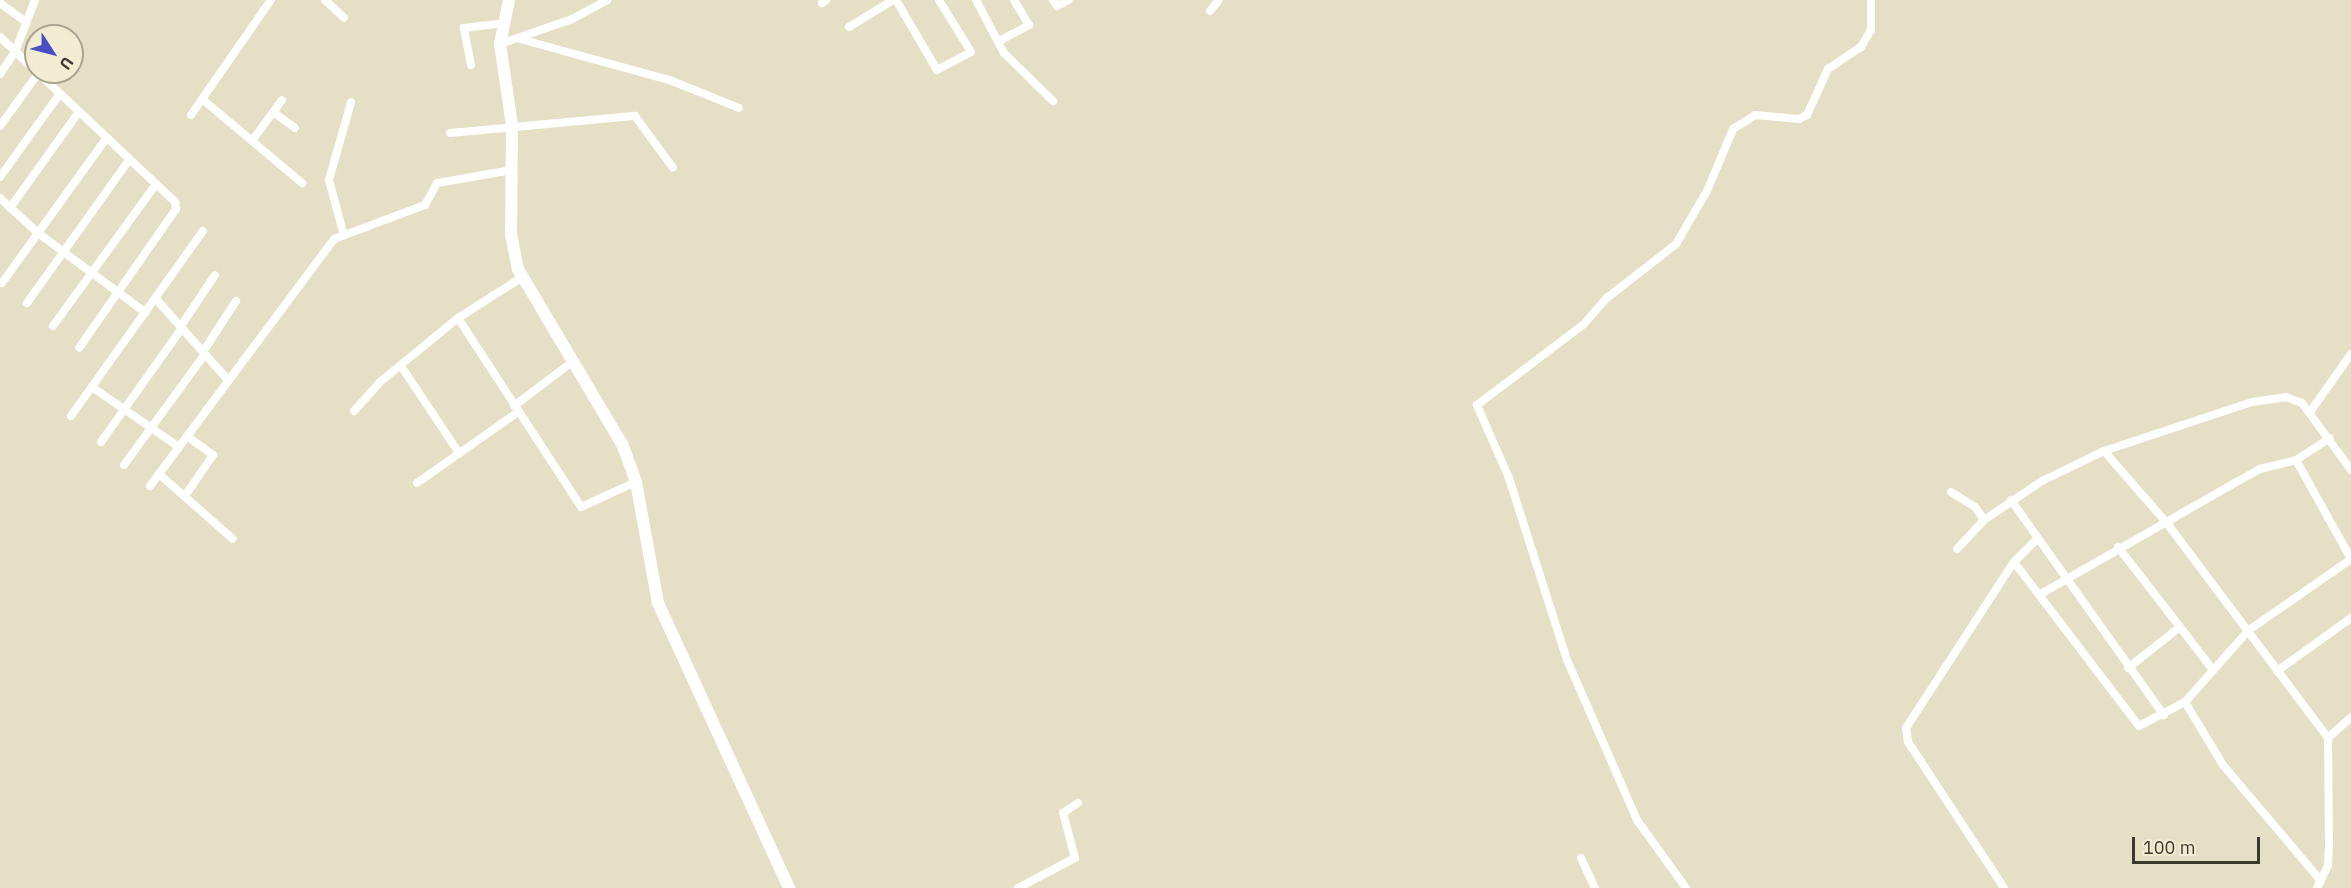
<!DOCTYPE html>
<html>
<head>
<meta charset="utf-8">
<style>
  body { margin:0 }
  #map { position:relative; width:2351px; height:888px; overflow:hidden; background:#e5dfc5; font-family:"IBM Plex Sans",sans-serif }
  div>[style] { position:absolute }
  .street>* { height:8px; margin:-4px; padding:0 4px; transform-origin:4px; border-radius:4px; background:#fff }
  .secondary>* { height:12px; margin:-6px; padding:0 6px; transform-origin:6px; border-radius:6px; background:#fff }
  span { translate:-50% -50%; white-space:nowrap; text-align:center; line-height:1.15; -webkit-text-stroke:6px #f2ecd2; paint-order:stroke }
  .north { position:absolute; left:24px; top:24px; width:60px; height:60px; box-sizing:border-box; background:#f2ecd2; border:2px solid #a9a491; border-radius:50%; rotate:126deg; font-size:16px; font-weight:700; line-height:24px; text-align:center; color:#3c392f }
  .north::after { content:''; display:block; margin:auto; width:21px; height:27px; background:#494ec4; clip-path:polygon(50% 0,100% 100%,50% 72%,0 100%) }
  .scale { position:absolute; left:2132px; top:837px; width:128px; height:27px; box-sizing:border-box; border:3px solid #3c392f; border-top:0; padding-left:8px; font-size:18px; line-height:21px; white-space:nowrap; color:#3c392f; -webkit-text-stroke:4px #f2ecd2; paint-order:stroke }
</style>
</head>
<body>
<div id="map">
  <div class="street">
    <i style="left:325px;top:0;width:26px;rotate:43deg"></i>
    <i style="left:896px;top:0;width:81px;rotate:59.6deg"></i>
    <i style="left:937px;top:70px;width:38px;rotate:-28deg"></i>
    <i style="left:971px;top:52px;width:61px;rotate:-121.6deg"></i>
    <i style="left:976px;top:0;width:60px;rotate:62.2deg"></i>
    <i style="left:1004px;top:53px;width:69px;rotate:44.4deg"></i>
    <i style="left:1053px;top:0;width:7px;rotate:56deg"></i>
    <i style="left:1057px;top:6px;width:13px;rotate:-27deg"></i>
    <i style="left:0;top:3px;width:31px;rotate:36deg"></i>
    <i style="left:822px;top:3px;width:5px;rotate:-37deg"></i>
    <i style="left:1210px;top:11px;width:14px;rotate:-51deg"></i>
    <i style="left:849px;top:27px;width:52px;rotate:-31.5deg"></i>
    <i style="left:0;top:37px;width:241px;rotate:43.3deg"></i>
    <i style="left:175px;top:202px;width:7px;rotate:82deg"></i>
    <i style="left:176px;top:209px;width:169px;rotate:124.9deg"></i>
    <i style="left:520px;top:39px;width:158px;rotate:15.4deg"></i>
    <i style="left:672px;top:81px;width:72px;rotate:21.9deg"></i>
    <i style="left:1001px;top:40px;width:32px;rotate:-28deg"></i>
    <i style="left:1029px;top:25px;width:29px;rotate:-121deg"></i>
    <i style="left:500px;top:44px;width:76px;rotate:-19.1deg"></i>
    <i style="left:572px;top:19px;width:40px;rotate:-28deg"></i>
    <i style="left:471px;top:65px;width:38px;rotate:-101deg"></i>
    <i style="left:464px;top:28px;width:38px;rotate:-7deg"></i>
    <i style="left:0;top:74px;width:27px;rotate:-56deg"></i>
    <i style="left:15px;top:52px;width:56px;rotate:-69deg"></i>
    <i style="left:202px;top:99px;width:131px;rotate:40deg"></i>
    <i style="left:273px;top:112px;width:27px;rotate:36deg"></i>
    <i style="left:191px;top:115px;width:140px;rotate:-55.2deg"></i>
    <i style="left:0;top:126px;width:63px;rotate:-54deg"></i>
    <i style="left:450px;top:133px;width:186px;rotate:-5.3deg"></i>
    <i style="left:635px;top:116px;width:64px;rotate:53.8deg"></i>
    <i style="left:254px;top:138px;width:47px;rotate:-53.6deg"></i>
    <i style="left:0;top:177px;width:101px;rotate:-54.3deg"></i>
    <i style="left:0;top:198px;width:52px;rotate:42.6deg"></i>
    <i style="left:38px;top:233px;width:134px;rotate:36.5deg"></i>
    <i style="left:10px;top:208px;width:117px;rotate:-54.4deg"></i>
    <i style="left:343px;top:232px;width:54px;rotate:-105.1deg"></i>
    <i style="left:329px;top:180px;width:81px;rotate:-74.2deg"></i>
    <i style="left:2px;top:283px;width:178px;rotate:-54.2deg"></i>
    <i style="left:156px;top:299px;width:108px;rotate:48.4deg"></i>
    <i style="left:27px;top:303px;width:176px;rotate:-54.5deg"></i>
    <i style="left:458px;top:318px;width:225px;rotate:56.9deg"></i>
    <i style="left:581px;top:507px;width:60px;rotate:-24.4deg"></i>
    <i style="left:53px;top:326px;width:175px;rotate:-54deg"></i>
    <i style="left:181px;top:326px;width:61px;rotate:-56.3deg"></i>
    <i style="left:203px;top:352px;width:61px;rotate:-57.1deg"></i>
    <i style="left:401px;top:366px;width:105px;rotate:56.3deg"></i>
    <i style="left:92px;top:387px;width:106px;rotate:34.6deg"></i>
    <i style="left:514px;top:406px;width:73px;rotate:-37.2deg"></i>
    <i style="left:354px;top:411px;width:39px;rotate:-48deg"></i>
    <i style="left:380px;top:382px;width:101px;rotate:-39.4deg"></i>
    <i style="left:458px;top:318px;width:75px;rotate:-32.4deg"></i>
    <i style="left:2310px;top:412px;width:71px;rotate:-54.7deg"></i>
    <i style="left:71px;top:416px;width:227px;rotate:-54.5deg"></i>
    <i style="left:101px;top:442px;width:140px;rotate:-54.6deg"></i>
    <i style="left:2104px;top:451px;width:94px;rotate:48.9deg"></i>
    <i style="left:2166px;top:522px;width:270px;rotate:53.1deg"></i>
    <i style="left:2296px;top:460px;width:113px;rotate:60.9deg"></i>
    <i style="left:124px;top:465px;width:137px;rotate:-53.9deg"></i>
    <i style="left:159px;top:474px;width:98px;rotate:41.3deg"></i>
    <i style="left:417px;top:483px;width:123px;rotate:-35.1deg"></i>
    <i style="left:150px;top:486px;width:308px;rotate:-53.3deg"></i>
    <i style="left:334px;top:239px;width:97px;rotate:-20.5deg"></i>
    <i style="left:425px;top:205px;width:25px;rotate:-61deg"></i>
    <i style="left:437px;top:183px;width:76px;rotate:-9.8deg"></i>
    <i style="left:1951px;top:492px;width:28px;rotate:32deg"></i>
    <i style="left:1975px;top:507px;width:16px;rotate:55deg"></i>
    <i style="left:185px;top:496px;width:50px;rotate:-55.7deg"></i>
    <i style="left:213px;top:455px;width:32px;rotate:-144deg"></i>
    <i style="left:2011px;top:500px;width:264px;rotate:54.6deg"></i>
    <i style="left:2118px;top:547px;width:101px;rotate:52.2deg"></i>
    <i style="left:1957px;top:549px;width:40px;rotate:-47deg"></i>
    <i style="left:1984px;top:520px;width:70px;rotate:-33.9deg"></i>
    <i style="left:2042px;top:481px;width:69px;rotate:-25.8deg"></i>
    <i style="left:2104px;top:451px;width:156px;rotate:-18.3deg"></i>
    <i style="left:2252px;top:402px;width:34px;rotate:-8deg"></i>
    <i style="left:2286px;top:397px;width:17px;rotate:21deg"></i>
    <i style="left:2302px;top:403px;width:83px;rotate:53.8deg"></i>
    <i style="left:2014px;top:562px;width:206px;rotate:52.7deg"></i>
    <i style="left:2139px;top:726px;width:52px;rotate:-27.6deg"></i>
    <i style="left:2185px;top:702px;width:96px;rotate:-48.4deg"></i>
    <i style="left:2249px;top:630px;width:124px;rotate:-34.8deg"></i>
    <i style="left:2039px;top:595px;width:221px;rotate:-29.8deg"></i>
    <i style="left:2231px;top:485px;width:33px;rotate:-29deg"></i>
    <i style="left:2260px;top:469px;width:37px;rotate:-14deg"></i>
    <i style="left:2296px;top:460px;width:40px;rotate:-32.9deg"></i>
    <i style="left:2128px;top:668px;width:66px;rotate:-38.3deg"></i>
    <i style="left:2180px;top:627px;width:54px;rotate:52.5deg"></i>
    <i style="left:2277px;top:671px;width:91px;rotate:-35.6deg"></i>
    <i style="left:2185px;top:702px;width:74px;rotate:58.9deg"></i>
    <i style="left:2223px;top:765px;width:152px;rotate:49.8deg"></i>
    <i style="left:1581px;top:858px;width:33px;rotate:65deg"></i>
    <i style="left:1018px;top:888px;width:64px;rotate:-27.8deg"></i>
    <i style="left:1075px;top:858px;width:47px;rotate:-104.9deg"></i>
    <i style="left:1063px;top:813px;width:18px;rotate:-34deg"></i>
    <i style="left:1686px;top:888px;width:84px;rotate:-125.8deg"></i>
    <i style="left:1637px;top:820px;width:175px;rotate:-113.6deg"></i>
    <i style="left:1567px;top:660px;width:191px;rotate:-107.7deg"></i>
    <i style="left:1509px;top:478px;width:80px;rotate:-113.7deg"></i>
    <i style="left:1477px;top:405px;width:134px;rotate:-37.1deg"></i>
    <i style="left:1584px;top:324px;width:35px;rotate:-49deg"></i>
    <i style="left:1607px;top:298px;width:88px;rotate:-38deg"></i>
    <i style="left:1676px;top:244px;width:61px;rotate:-59.7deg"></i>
    <i style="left:1707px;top:191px;width:67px;rotate:-67.2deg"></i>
    <i style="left:1733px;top:129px;width:26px;rotate:-32deg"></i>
    <i style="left:1755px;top:115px;width:44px;rotate:5.2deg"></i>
    <i style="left:1799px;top:119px;width:9px;rotate:-27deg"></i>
    <i style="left:1807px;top:115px;width:51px;rotate:-65.5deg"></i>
    <i style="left:1828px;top:69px;width:40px;rotate:-34deg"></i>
    <i style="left:1861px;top:47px;width:20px;rotate:-60deg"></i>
    <i style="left:1871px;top:30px;width:30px;rotate:-90deg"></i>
    <i style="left:2004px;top:888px;width:175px;rotate:-123.3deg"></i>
    <i style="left:1908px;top:742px;width:14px;rotate:-98deg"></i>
    <i style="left:1906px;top:728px;width:198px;rotate:-57deg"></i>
    <i style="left:2014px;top:562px;width:34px;rotate:-45deg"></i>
    <i style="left:2317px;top:888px;width:25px;rotate:-64deg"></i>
    <i style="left:2328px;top:865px;width:17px;rotate:-87deg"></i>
    <i style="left:2329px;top:848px;width:110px;rotate:-90.5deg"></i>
    <i style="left:2328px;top:738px;width:31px;rotate:-42deg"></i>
  </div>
  <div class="secondary">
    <i style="left:509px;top:0;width:45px;rotate:101.6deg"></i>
    <i style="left:500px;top:44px;width:82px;rotate:81.6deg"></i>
    <i style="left:512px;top:125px;width:109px;rotate:90.5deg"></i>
    <i style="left:511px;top:234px;width:36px;rotate:79deg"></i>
    <i style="left:518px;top:269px;width:206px;rotate:59.3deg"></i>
    <i style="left:623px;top:446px;width:38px;rotate:70deg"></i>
    <i style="left:636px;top:482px;width:123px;rotate:79.7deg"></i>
    <i style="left:658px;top:603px;width:314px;rotate:65.3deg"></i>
  </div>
  <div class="north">U</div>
  <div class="scale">100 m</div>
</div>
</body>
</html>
